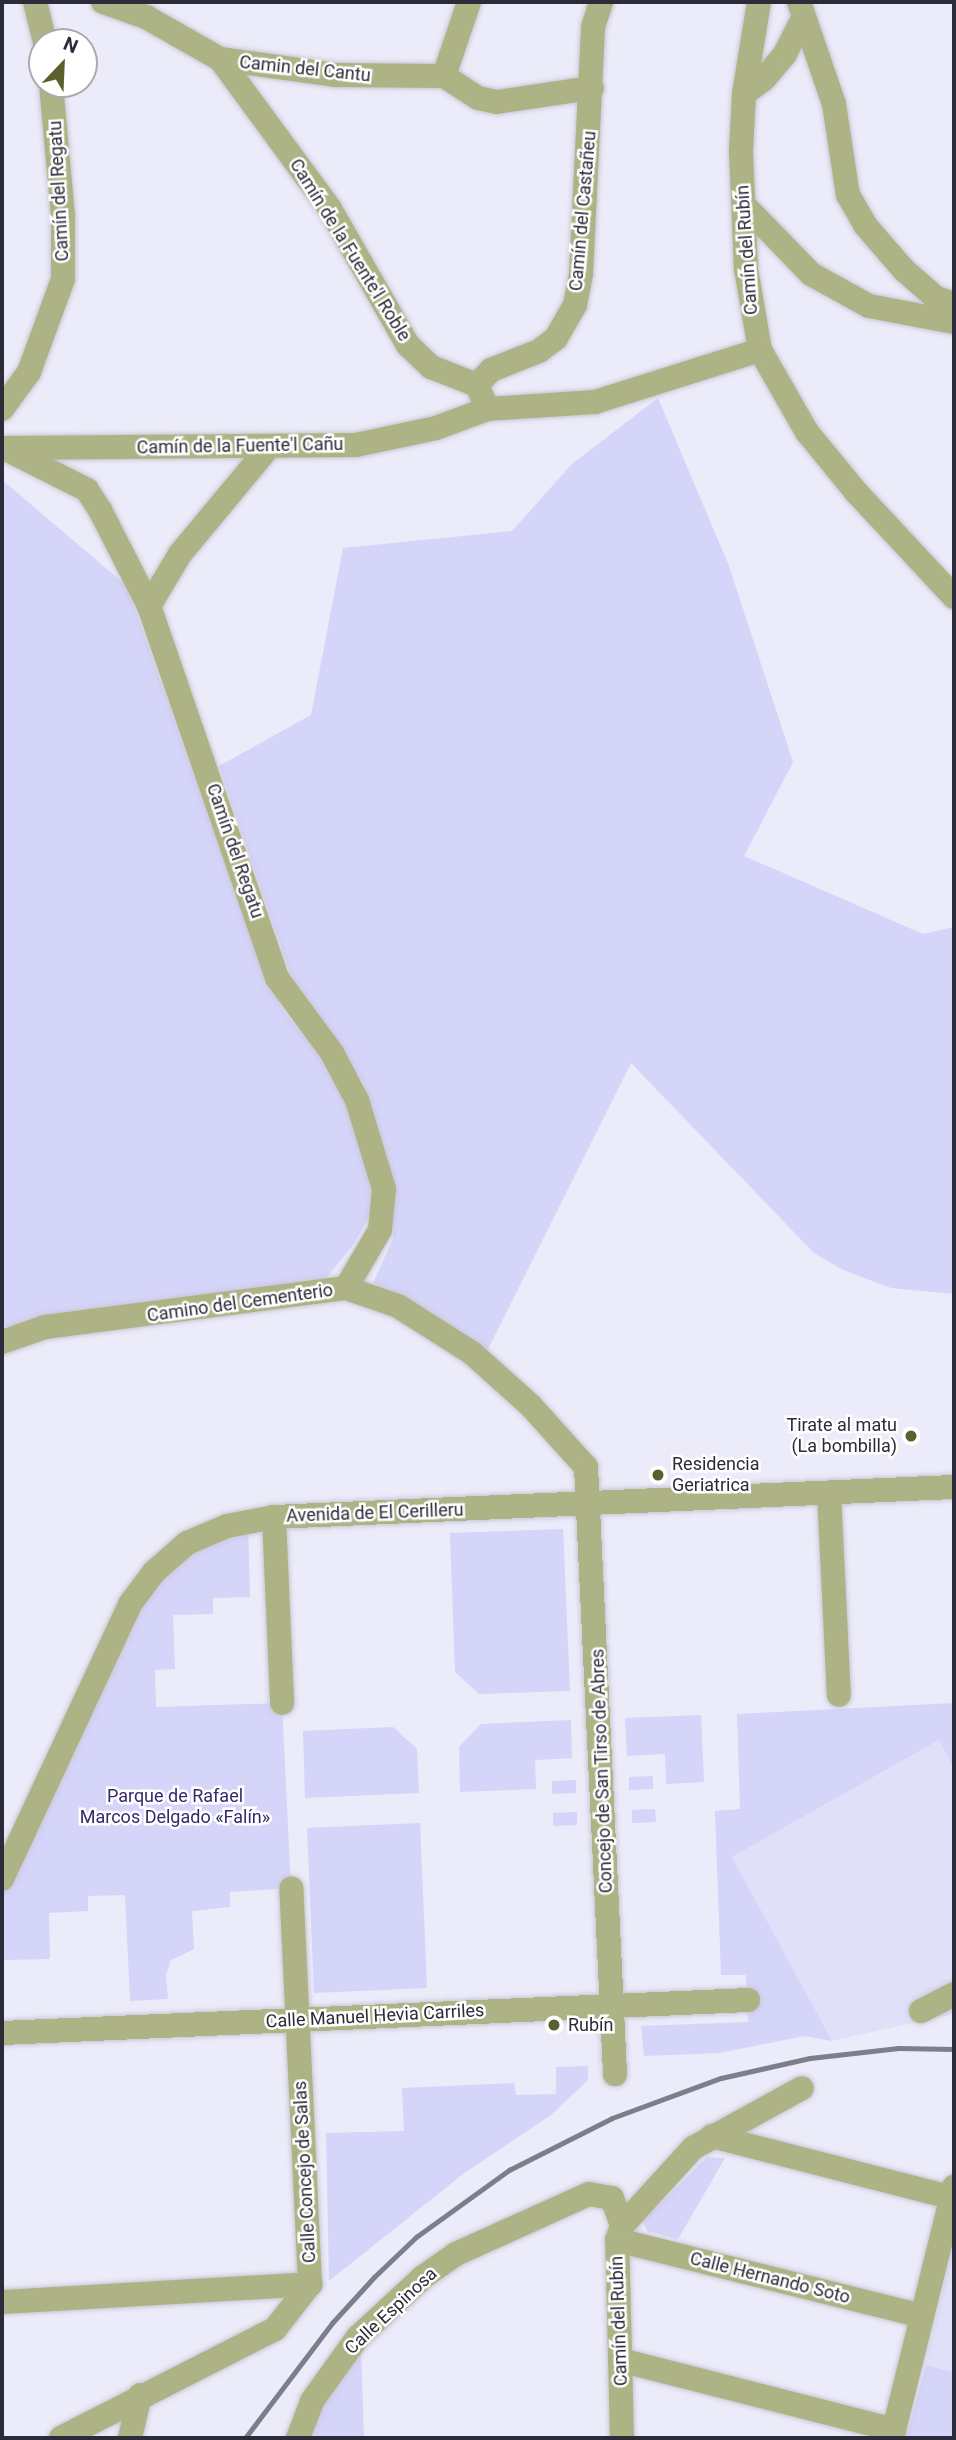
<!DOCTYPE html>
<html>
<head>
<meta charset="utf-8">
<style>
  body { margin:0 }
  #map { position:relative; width:956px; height:2440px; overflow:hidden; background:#ebebf9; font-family:Roboto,sans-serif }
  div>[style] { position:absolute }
  .built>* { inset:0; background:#e0e0f9 }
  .green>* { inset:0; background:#d5d4f9 }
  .roads { filter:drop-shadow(0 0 2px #c9c8d6) drop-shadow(0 0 2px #c9c8d6) }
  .minor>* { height:24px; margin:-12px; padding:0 12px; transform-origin:12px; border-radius:12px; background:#aeb385 }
  .rail>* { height:5px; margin:-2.5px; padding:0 2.5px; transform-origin:2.5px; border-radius:2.5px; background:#7d7d8b }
  .dots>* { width:19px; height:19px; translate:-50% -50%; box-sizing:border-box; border:4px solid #fff; border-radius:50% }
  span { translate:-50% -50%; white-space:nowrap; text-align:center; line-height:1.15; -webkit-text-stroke:5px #fff; paint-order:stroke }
  .street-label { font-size:18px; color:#2c2b39 }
  .poi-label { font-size:18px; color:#2c2b39 }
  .right { translate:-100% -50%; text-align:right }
  .left { translate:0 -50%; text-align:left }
  .park-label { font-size:18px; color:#35296c }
  .frame { position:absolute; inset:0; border:4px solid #2c2b39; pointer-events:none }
  .north { position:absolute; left:28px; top:28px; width:70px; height:70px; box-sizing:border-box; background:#fff; border:2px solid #abaab0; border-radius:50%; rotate:23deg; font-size:19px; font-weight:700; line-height:28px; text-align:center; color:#2c2b39 }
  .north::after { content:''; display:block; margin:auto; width:24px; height:32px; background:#5c602e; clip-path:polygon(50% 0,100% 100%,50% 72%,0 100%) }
</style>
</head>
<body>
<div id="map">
  <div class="built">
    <i style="clip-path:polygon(939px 1740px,954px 1768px,954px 2014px,831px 2041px,732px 1857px)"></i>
    <i style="clip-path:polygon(954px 2241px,954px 2372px,926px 2365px)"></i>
  </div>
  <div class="green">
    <i style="clip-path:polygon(658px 398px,729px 566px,793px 762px,744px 856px,923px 934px,954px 927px,954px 1294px,891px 1288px,843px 1270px,814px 1253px,631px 1063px,486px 1353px,373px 1283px,393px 1239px,388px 1159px,364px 1084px,292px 979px,219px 766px,311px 715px,343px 548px,512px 531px,572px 464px)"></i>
    <i style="clip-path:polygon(2px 480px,127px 586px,251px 938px,282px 1009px,313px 1047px,350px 1108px,376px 1179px,373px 1210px,353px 1245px,324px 1281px,2px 1327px)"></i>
    <i style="clip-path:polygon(248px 1522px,250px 1597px,213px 1598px,213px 1614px,173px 1615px,175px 1669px,155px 1670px,156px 1707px,282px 1703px,291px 1888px,230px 1892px,230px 1907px,192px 1911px,194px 1949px,171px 1960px,166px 1975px,168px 1999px,130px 2001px,125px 1895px,88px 1896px,88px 1911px,49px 1913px,50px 1959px,2px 1960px,2px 1879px,154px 1572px)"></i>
    <i style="clip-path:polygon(563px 1529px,570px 1691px,479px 1694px,455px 1672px,450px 1533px)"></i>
    <i style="clip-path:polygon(954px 1703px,954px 1768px,939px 1740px,732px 1857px,832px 2041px,804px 2036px,719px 2053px,644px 2056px,641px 2026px,748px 2022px,746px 1975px,721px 1975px,715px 1811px,740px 1809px,737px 1714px)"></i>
    <i style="clip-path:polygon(701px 1715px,704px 1782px,666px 1784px,665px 1754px,627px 1756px,625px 1718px)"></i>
    <i style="clip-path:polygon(571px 1720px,572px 1758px,535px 1760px,536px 1789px,460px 1792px,459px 1747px,481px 1724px)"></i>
    <i style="clip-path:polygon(393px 1727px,417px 1749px,419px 1793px,305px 1798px,303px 1731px)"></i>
    <i style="clip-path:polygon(653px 1776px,653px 1789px,629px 1790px,629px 1777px)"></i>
    <i style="clip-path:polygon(576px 1780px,576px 1793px,552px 1794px,552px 1781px)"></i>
    <i style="clip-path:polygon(655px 1809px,656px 1822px,632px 1823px,632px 1810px)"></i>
    <i style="clip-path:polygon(577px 1812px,577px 1825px,553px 1826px,553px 1813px)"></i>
    <i style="clip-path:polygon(420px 1823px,427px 1988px,314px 1993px,307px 1828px)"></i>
    <i style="clip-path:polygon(588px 2066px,588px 2080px,551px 2115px,463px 2174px,329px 2281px,326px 2133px,404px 2131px,402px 2088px,514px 2083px,516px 2095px,556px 2094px,556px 2067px)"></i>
    <i style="clip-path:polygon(707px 2157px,725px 2158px,678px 2239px,647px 2231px,643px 2221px)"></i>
    <i style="clip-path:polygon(361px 2348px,364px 2438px,310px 2438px,332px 2383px)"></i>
    <i style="clip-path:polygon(926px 2365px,954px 2372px,954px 2438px,906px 2438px)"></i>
  </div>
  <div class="roads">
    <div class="minor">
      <i style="left:35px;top:2px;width:41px;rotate:76deg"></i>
      <i style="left:103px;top:2px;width:46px;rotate:19.2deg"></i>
      <i style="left:146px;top:17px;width:85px;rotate:29.6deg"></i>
      <i style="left:220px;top:59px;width:186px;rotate:53.7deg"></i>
      <i style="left:330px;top:209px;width:157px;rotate:60.2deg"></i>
      <i style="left:408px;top:345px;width:32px;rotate:44deg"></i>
      <i style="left:431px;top:367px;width:49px;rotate:21.4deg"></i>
      <i style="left:759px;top:2px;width:93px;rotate:99.3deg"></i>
      <i style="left:744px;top:94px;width:57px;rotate:93deg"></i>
      <i style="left:741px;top:151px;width:118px;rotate:87.6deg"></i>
      <i style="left:746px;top:269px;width:82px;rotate:80.2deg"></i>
      <i style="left:760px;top:350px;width:95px;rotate:60.2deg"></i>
      <i style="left:807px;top:432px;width:79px;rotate:50.7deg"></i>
      <i style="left:857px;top:493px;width:142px;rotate:47deg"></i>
      <i style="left:799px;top:2px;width:108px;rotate:71.1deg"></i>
      <i style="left:834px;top:104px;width:92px;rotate:81.3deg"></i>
      <i style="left:848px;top:195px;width:34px;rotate:60deg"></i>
      <i style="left:865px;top:225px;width:60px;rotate:49.1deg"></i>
      <i style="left:904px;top:270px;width:43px;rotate:41.2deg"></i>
      <i style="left:936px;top:298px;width:19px;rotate:18deg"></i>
      <i style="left:220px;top:59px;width:116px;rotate:7.9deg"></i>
      <i style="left:335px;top:75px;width:109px;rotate:0.5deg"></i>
      <i style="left:444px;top:76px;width:40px;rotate:32.9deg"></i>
      <i style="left:478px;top:98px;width:19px;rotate:12deg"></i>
      <i style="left:497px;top:102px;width:96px;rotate:-8.4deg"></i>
      <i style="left:444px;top:76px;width:78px;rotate:-71.3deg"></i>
      <i style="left:744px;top:94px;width:25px;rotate:-37deg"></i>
      <i style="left:764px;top:79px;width:33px;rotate:-50deg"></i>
      <i style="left:785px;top:54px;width:40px;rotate:-63.4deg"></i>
      <i style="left:744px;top:205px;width:96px;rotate:45.8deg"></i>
      <i style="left:811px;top:274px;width:66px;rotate:28.9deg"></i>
      <i style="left:869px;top:306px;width:86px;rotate:10.7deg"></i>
      <i style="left:484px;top:401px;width:17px;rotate:-114deg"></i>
      <i style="left:477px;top:385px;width:21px;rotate:-47deg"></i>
      <i style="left:491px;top:370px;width:52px;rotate:-21.6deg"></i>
      <i style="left:539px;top:351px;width:21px;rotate:-37deg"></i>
      <i style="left:556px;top:338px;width:38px;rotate:-60deg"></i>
      <i style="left:575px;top:305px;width:32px;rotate:-79deg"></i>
      <i style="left:581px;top:274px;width:247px;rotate:-87.2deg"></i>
      <i style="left:593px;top:27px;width:26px;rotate:-72deg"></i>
      <i style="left:2px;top:409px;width:46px;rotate:-53.9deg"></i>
      <i style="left:29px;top:372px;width:99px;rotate:-69.9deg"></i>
      <i style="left:63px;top:279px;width:63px;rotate:-90deg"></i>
      <i style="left:63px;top:216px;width:133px;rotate:-95.2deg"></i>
      <i style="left:2px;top:448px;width:354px;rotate:-0.5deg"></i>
      <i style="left:356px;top:445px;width:82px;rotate:-12deg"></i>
      <i style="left:436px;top:428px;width:54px;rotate:-20.4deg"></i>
      <i style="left:487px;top:409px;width:108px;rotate:-3.7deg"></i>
      <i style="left:595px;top:402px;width:173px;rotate:-17.5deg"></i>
      <i style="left:6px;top:449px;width:91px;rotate:26.8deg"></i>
      <i style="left:87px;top:490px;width:24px;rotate:57deg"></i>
      <i style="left:100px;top:510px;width:108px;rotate:63deg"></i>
      <i style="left:149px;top:606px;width:393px;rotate:71deg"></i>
      <i style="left:277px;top:978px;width:93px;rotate:53.7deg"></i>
      <i style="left:332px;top:1053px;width:53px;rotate:62deg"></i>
      <i style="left:357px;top:1100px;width:93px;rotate:73.1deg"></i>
      <i style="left:384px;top:1189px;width:41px;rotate:95.6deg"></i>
      <i style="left:380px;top:1230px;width:67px;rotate:120.4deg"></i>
      <i style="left:149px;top:606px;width:61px;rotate:-59.2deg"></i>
      <i style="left:180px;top:554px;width:138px;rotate:-50.3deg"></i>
      <i style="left:2px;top:1342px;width:46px;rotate:-19.2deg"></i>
      <i style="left:45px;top:1327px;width:304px;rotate:-7.4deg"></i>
      <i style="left:346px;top:1288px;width:55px;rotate:19.1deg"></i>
      <i style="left:398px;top:1306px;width:88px;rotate:32.4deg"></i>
      <i style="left:472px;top:1353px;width:79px;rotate:41.9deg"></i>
      <i style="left:531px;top:1406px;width:82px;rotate:48deg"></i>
      <i style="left:586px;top:1467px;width:608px;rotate:87.26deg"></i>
      <i style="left:829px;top:1493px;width:202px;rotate:87.2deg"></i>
      <i style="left:274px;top:1517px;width:186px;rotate:87.5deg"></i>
      <i style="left:2px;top:1879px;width:303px;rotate:-65deg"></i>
      <i style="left:130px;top:1604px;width:40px;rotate:-53deg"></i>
      <i style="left:154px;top:1572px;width:44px;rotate:-41.3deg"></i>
      <i style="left:187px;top:1543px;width:43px;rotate:-23deg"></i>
      <i style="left:227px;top:1526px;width:48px;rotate:-10.8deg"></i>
      <i style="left:274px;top:1517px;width:681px;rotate:-2.53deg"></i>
      <i style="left:921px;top:2011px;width:37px;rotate:-27deg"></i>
      <i style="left:2px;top:2033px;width:747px;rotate:-2.53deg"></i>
      <i style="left:712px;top:2136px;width:250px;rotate:14.4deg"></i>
      <i style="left:617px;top:2240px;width:314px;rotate:14deg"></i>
      <i style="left:2px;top:2302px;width:309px;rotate:-3.3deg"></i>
      <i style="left:620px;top:2360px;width:283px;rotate:14.3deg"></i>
      <i style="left:61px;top:2438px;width:240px;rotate:-27deg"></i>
      <i style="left:275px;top:2329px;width:57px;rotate:-52.1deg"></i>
      <i style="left:310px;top:2284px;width:396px;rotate:-92.7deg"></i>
      <i style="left:130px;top:2438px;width:44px;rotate:-76.9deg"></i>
      <i style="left:298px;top:2438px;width:40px;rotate:-69deg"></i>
      <i style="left:312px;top:2401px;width:79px;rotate:-54.3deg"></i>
      <i style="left:358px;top:2337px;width:88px;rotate:-42.7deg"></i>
      <i style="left:423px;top:2277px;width:40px;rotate:-34.9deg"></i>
      <i style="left:456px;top:2254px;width:146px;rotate:-24.3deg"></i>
      <i style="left:589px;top:2194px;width:23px;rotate:10deg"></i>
      <i style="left:612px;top:2198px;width:30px;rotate:70deg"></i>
      <i style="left:622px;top:2438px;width:198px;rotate:-91.4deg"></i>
      <i style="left:617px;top:2240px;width:15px;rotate:-70deg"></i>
      <i style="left:622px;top:2226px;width:105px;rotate:-47.7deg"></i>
      <i style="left:693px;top:2148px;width:124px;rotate:-28.8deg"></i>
      <i style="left:892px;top:2438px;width:259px;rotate:-76.1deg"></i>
    </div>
  </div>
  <div class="rail">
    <i style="left:245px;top:2438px;width:144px;rotate:-52.9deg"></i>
    <i style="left:332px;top:2323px;width:62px;rotate:-47.6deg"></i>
    <i style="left:374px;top:2277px;width:58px;rotate:-43.6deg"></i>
    <i style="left:416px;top:2237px;width:115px;rotate:-35.8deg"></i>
    <i style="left:509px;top:2170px;width:115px;rotate:-26.8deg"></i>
    <i style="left:612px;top:2118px;width:116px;rotate:-20.2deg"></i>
    <i style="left:721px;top:2078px;width:91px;rotate:-12.7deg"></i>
    <i style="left:810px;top:2058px;width:89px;rotate:-6.5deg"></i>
    <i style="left:898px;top:2048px;width:56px;rotate:1deg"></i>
  </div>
  <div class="dots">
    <i style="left:911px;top:1436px;background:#5c602e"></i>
    <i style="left:658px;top:1475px;background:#5c602e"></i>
    <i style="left:554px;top:2025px;background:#5c602e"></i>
  </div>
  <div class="street-label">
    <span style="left:305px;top:69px;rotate:6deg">Camin del Cantu</span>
    <span style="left:59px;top:191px;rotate:-93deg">Camín del Regatu</span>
    <span style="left:583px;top:211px;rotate:-85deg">Camín del Castañeu</span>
    <span style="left:350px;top:250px;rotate:58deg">Camín de la Fuente'l Roble</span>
    <span style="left:747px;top:250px;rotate:-94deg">Camín del Rubín</span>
    <span style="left:240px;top:446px;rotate:-1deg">Camín de la Fuente'l Cañu</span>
    <span style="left:235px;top:851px;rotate:71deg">Camín del Regatu</span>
    <span style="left:240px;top:1303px;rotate:-8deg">Camino del Cementerio</span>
    <span style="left:375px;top:1513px;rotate:-2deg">Avenida de El Cerilleru</span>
    <span style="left:602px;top:1771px;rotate:-92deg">Concejo de San Tirso de Abres</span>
    <span style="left:375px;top:2016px;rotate:-3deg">Calle Manuel Hevia Carriles</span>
    <span style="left:305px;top:2172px;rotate:-93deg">Calle Concejo de Salas</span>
    <span style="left:770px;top:2278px;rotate:14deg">Calle Hernando Soto</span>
    <span style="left:391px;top:2311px;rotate:-43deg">Calle Espinosa</span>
    <span style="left:619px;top:2321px;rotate:-92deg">Camín del Rubín</span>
  </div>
  <div class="poi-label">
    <span class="right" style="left:897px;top:1436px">Tirate al matu<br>(La bombilla)</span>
    <span class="left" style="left:672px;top:1475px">Residencia<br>Geriatrica</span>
    <span class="left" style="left:568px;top:2025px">Rubín</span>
  </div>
  <div class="park-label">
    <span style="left:175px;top:1807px">Parque de Rafael<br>Marcos Delgado «Falín»</span>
  </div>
  <div class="frame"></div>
  <div class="north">N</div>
</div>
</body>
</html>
